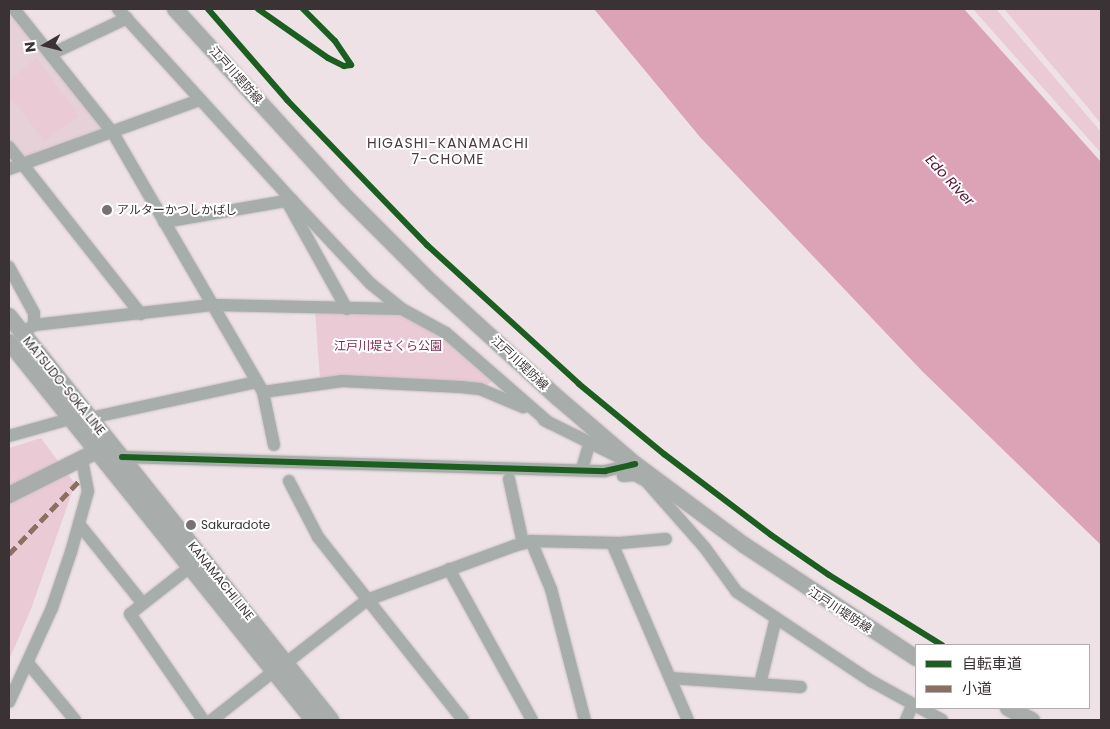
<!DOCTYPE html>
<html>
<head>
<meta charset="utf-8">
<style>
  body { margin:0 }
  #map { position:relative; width:1110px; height:729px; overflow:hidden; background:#eee2e6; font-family:Poppins,"Noto Sans JP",sans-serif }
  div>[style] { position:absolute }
  .built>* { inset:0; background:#e5d1d7 }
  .green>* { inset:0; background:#eacad4 }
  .water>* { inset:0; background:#dca2b6 }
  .roads { filter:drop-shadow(0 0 1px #c9c0c3) drop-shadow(0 0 1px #c9c0c3) }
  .minor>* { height:12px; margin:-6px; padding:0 6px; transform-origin:6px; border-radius:6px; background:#a7adaa }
  .major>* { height:16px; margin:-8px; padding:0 8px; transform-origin:8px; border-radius:8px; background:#a8adac }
  .quiet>* { height:5px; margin-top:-2.5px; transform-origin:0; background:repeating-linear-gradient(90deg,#8d6e63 0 10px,transparent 0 15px) }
  .cycleway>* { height:6px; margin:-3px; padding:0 3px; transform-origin:3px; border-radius:3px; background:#1b5e20 }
  .dots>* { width:14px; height:14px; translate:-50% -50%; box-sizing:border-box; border:2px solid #fff; border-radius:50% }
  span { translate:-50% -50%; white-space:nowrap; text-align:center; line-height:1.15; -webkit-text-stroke:4px #fff; paint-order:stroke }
  .street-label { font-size:12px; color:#3a3235 }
  .poi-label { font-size:12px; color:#3a3235 }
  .left { translate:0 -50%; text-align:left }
  .park-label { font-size:12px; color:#842950 }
  .neighbourhood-label { font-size:14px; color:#4b3b40; letter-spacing:1px }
  .water-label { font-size:14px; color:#55102f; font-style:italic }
  .frame { position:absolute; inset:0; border:10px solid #3a3235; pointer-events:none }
  .legend { position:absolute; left:915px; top:644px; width:175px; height:65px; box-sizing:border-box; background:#fff; border:1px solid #b0adae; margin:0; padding:6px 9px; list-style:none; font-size:15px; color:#3a3235 }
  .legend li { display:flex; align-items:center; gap:10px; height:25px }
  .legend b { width:25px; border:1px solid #b0adae }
  .north { position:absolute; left:20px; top:20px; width:50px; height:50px; -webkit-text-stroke:4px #fff; paint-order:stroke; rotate:262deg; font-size:14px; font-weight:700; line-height:20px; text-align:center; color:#3a3235 }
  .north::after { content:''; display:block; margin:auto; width:18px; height:22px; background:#3a3235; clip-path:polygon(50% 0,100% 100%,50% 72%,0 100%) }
</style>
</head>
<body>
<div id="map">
  <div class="built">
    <i style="clip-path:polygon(9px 9px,109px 132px,24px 161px,9px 143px)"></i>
  </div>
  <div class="green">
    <i style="clip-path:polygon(973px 9px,996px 9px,1101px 132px,1101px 153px)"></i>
    <i style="clip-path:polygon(1004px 9px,1101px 9px,1101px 124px,1090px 110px)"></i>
    <i style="clip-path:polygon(36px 58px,79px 116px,45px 141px,9px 96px,9px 81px)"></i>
    <i style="clip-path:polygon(315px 311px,400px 313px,441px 334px,494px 380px,487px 385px,320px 379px)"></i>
    <i style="clip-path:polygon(41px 438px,75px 484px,31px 609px,9px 660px,9px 448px)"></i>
  </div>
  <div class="water">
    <i style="clip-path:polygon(594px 9px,964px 9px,1101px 162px,1101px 545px,922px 371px,700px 137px)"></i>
  </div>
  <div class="roads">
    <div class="minor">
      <i style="left:14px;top:9px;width:159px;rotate:51.4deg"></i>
      <i style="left:113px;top:133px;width:299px;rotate:59.9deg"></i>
      <i style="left:263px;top:392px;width:54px;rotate:78.3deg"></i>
      <i style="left:118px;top:9px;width:258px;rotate:47.7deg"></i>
      <i style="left:51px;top:54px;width:84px;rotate:-25.3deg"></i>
      <i style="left:9px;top:147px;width:213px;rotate:51.7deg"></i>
      <i style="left:9px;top:169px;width:203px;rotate:-19.9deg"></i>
      <i style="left:289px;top:205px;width:119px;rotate:60.9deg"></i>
      <i style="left:164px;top:222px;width:130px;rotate:-9.8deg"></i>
      <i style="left:292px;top:200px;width:115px;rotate:46.8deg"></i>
      <i style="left:371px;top:284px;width:40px;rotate:39deg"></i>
      <i style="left:402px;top:309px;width:50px;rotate:28.6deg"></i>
      <i style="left:446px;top:333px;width:137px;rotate:41.1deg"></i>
      <i style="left:9px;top:267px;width:52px;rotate:61.5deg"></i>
      <i style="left:34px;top:313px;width:12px;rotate:90deg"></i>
      <i style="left:22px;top:333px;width:14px;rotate:-34deg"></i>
      <i style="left:34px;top:325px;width:179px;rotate:-6.4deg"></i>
      <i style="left:212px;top:305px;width:190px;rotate:1.2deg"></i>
      <i style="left:263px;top:392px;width:80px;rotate:-7.9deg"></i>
      <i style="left:342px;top:381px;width:119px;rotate:2.9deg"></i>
      <i style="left:461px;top:387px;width:19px;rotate:6deg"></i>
      <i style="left:480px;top:389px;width:47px;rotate:22.7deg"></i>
      <i style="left:90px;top:418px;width:171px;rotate:-12.2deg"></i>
      <i style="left:544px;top:420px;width:95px;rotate:26.3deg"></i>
      <i style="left:9px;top:436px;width:63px;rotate:-15.6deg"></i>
      <i style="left:122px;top:457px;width:483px;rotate:1.7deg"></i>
      <i style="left:605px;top:471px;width:31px;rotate:-13deg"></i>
      <i style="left:582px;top:469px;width:25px;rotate:-74deg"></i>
      <i style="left:623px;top:476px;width:12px;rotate:-5deg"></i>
      <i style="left:635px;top:475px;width:13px;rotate:29deg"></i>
      <i style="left:646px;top:481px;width:89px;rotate:48.6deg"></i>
      <i style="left:705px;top:548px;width:54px;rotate:54deg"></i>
      <i style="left:737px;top:592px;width:161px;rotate:33.6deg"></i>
      <i style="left:871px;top:681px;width:81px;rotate:28.8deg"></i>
      <i style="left:509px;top:479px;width:66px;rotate:77.7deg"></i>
      <i style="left:289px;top:481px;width:63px;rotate:62.6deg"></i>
      <i style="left:318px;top:537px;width:233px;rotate:51.6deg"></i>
      <i style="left:79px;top:524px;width:102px;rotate:51.3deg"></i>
      <i style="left:531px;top:541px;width:52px;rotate:67.4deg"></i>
      <i style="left:551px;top:589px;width:135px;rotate:75.5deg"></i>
      <i style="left:612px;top:543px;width:193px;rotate:66.8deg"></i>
      <i style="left:190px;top:567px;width:76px;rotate:141.9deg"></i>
      <i style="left:130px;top:614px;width:129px;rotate:55.4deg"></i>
      <i style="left:449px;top:569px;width:172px;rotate:61.2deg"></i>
      <i style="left:28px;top:663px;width:74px;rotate:50.5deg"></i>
      <i style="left:286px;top:663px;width:103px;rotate:-37.9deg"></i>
      <i style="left:367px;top:600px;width:157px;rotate:-20.2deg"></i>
      <i style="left:514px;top:546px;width:18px;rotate:-16deg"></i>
      <i style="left:531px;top:541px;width:89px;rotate:1.3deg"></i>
      <i style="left:620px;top:543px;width:46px;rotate:-5deg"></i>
      <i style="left:670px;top:678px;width:131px;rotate:3.9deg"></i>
      <i style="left:760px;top:684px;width:68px;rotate:-76.4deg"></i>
      <i style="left:9px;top:702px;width:103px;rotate:-65.4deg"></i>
      <i style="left:52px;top:608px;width:59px;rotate:-71.3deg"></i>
      <i style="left:71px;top:552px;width:63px;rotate:-74.4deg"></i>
      <i style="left:88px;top:491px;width:31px;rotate:-101deg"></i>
      <i style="left:212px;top:720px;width:79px;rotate:-38.3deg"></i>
      <i style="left:906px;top:720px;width:15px;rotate:-67deg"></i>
    </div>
    <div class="major">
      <i style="left:175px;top:9px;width:256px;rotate:47.7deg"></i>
      <i style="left:347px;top:198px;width:120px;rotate:45deg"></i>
      <i style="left:432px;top:283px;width:171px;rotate:42.4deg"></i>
      <i style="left:558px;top:398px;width:101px;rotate:40.6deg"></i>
      <i style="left:635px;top:464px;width:136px;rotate:36.6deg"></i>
      <i style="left:744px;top:545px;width:206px;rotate:33.3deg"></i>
      <i style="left:9px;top:316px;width:517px;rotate:51.44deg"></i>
      <i style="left:9px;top:342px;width:485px;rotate:51.2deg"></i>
      <i style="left:9px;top:495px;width:107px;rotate:-26.6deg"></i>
      <i style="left:1008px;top:708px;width:27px;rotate:27deg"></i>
    </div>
  </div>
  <div class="quiet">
    <i style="left:9px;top:554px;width:100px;rotate:-46.2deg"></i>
  </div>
  <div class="cycleway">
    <i style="left:208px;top:9px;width:121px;rotate:49deg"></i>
    <i style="left:287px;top:100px;width:202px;rotate:46deg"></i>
    <i style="left:427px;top:245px;width:206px;rotate:42.4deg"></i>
    <i style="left:579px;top:384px;width:110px;rotate:39.5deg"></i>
    <i style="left:664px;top:454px;width:134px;rotate:37.1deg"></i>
    <i style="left:771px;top:535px;width:70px;rotate:34.6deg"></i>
    <i style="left:829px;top:575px;width:133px;rotate:31.8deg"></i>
    <i style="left:258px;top:9px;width:85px;rotate:35deg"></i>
    <i style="left:328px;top:58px;width:18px;rotate:27deg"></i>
    <i style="left:344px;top:66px;width:7px;rotate:-8deg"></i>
    <i style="left:303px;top:9px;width:45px;rotate:45deg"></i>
    <i style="left:335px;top:41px;width:29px;rotate:56deg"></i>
    <i style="left:122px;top:457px;width:483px;rotate:1.7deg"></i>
    <i style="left:605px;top:471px;width:31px;rotate:-13deg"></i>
  </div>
  <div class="dots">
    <i style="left:107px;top:210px;background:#797073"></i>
    <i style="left:191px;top:525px;background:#797073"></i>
  </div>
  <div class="street-label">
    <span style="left:236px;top:75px;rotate:48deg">江戸川堤防線</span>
    <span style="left:520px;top:363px;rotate:43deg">江戸川堤防線</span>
    <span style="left:64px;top:386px;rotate:51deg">MATSUDO-SOKA LINE</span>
    <span style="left:221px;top:581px;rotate:51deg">KANAMACHI LINE</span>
    <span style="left:840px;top:610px;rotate:33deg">江戸川堤防線</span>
  </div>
  <div class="poi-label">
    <span class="left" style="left:117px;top:210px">アルターかつしかばし</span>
    <span class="left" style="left:201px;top:525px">Sakuradote</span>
  </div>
  <div class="park-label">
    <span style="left:388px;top:346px">江戸川堤さくら公園</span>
  </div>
  <div class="neighbourhood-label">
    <span style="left:448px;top:151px">HIGASHI-KANAMACHI<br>7-CHOME</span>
  </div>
  <div class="water-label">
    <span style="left:950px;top:180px;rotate:47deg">Edo River</span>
  </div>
  <div class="frame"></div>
  <ul class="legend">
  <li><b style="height:6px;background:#1b5e20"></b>自転車道</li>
  <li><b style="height:6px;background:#8d6e63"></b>小道</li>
  </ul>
  <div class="north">N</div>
</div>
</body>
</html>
